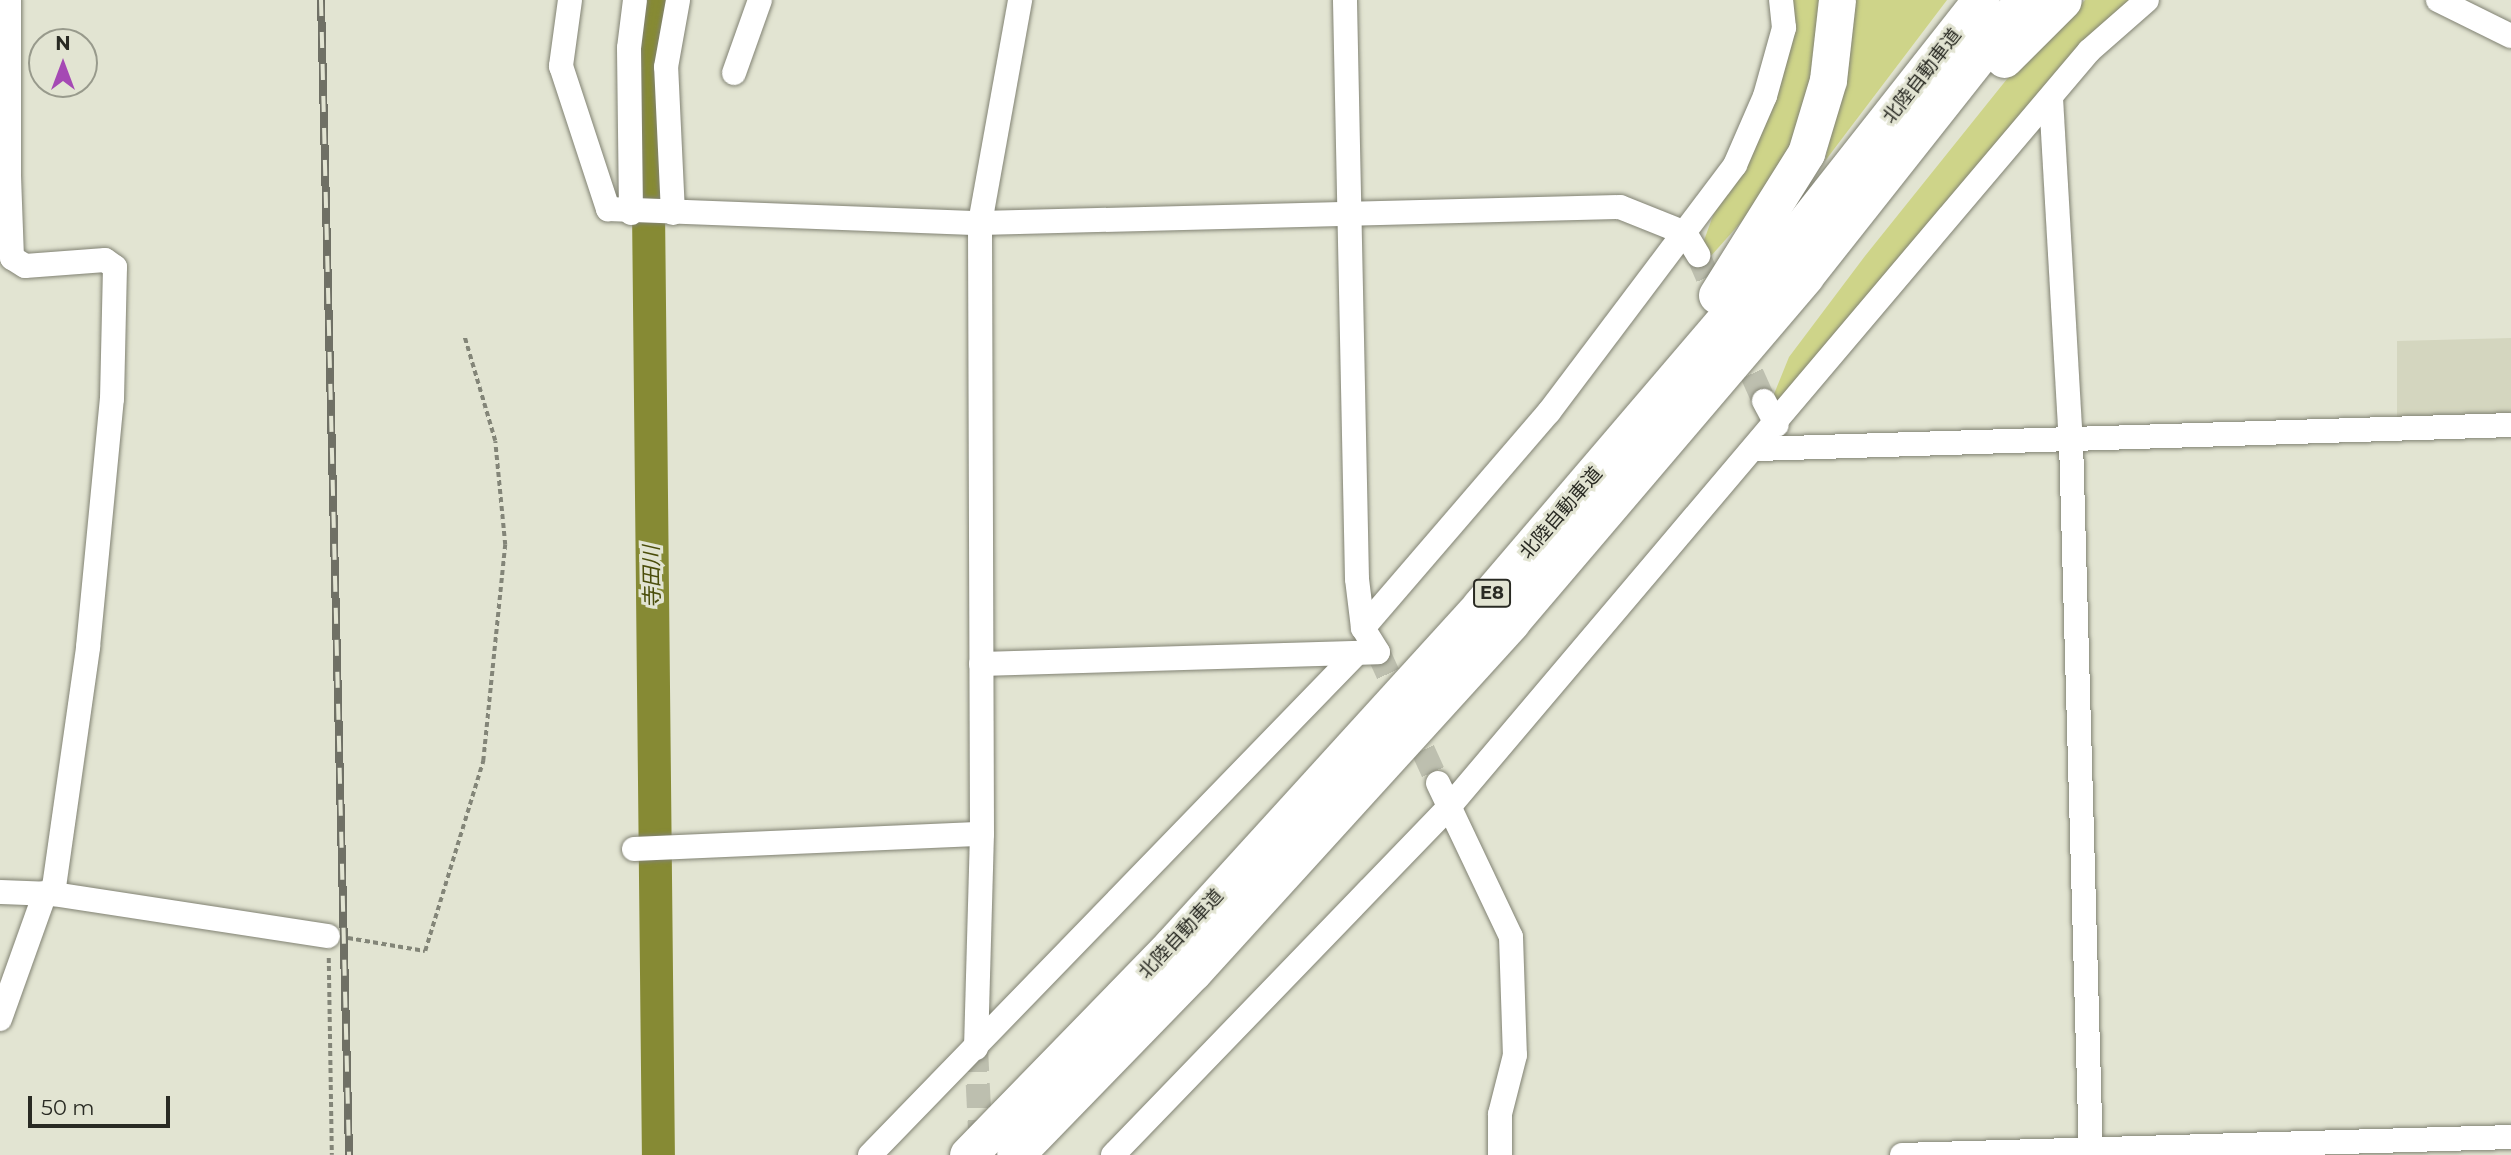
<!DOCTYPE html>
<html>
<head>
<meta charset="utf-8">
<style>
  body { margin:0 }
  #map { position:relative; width:2511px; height:1155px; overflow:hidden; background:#e2e4d2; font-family:Montserrat,"Noto Sans JP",sans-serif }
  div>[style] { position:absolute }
  .built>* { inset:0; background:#d4d6bf }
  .green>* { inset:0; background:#ced489 }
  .river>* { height:33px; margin:-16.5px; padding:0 16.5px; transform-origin:16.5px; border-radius:16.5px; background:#868a34 }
  .minor-tunnel>* { height:24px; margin-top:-12px; transform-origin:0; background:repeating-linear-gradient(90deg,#bdbfaf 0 24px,transparent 0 36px) }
  .path>* { height:3.5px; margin-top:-1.75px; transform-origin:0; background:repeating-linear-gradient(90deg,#838578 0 5px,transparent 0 8.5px) }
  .roads { filter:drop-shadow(0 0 2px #818273) drop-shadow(0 0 2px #818273) }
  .minor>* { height:24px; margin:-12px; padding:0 12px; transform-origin:12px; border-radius:12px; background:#fff }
  .highway>* { height:37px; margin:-18.5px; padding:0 18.5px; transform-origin:18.5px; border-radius:18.5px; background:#fff }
  .rail>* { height:8px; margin-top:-4px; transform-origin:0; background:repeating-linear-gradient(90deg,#e2e4d2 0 16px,#6f7065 0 32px); box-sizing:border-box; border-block:2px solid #6f7065 }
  span { translate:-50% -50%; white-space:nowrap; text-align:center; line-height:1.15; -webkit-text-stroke:6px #e2e4d2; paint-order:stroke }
  .shield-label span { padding:2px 5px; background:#e2e4d2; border:2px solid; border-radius:5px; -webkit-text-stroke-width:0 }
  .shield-label { font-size:18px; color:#292a23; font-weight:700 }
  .street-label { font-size:19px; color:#292a23 }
  .water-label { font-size:21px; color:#4a4d0a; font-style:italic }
  .north { position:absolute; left:28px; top:28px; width:70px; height:70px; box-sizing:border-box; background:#e2e4d2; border:2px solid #989a8c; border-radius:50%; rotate:0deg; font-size:19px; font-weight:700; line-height:28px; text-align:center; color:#292a23 }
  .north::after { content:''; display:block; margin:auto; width:24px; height:32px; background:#a549b4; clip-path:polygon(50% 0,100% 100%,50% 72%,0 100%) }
  .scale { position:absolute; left:28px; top:1096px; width:142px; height:32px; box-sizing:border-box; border:4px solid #292a23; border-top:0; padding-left:9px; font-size:21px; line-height:24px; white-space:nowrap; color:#292a23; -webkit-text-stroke:5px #e2e4d2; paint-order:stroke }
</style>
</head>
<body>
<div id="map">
  <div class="built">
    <i style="clip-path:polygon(2511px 338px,2511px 418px,2397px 421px,2397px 341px)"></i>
  </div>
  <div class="green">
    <i style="clip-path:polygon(1792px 0,1822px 0,1821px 47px,1792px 140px,1768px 192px,1710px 257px,1703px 243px)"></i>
    <i style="clip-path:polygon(1848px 0,1947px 0,1825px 161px,1843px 82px)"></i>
    <i style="clip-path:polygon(2085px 0,2130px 0,2079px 46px,1784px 409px,1772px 399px,1789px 357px,1865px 256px,2007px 79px)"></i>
  </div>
  <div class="river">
    <i style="left:655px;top:0;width:113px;rotate:94deg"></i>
    <i style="left:647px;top:113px;width:1042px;rotate:89.4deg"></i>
  </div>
  <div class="minor-tunnel">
    <i style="left:1698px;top:255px;width:55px;rotate:66.3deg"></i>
    <i style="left:1737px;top:341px;width:66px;rotate:65.8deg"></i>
    <i style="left:1378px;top:652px;width:144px;rotate:65.4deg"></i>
    <i style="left:976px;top:1048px;width:101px;rotate:87.2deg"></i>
  </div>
  <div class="path">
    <i style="left:348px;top:938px;width:78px;rotate:9.6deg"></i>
    <i style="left:425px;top:951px;width:199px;rotate:-73deg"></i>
    <i style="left:483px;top:761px;width:217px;rotate:-84.2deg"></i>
    <i style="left:505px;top:545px;width:104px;rotate:-95.5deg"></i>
    <i style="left:495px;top:441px;width:109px;rotate:-106.4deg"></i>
    <i style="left:329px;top:958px;width:197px;rotate:89.1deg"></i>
  </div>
  <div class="roads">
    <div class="minor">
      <i style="left:570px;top:0;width:67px;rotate:97.8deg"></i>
      <i style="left:561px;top:66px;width:151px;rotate:71.8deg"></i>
      <i style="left:608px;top:209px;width:372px;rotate:2.2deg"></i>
      <i style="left:980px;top:223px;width:640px;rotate:-1.43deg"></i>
      <i style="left:1620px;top:207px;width:70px;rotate:21.8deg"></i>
      <i style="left:1685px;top:233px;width:26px;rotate:59deg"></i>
      <i style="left:2438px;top:0;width:81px;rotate:26.3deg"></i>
      <i style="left:734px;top:73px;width:77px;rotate:-70.4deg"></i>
      <i style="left:2051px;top:98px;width:344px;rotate:86.7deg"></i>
      <i style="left:2071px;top:441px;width:714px;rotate:88.4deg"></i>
      <i style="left:0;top:175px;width:9px"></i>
      <i style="left:9px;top:175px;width:175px;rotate:-90deg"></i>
      <i style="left:631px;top:213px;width:165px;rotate:-90.7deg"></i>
      <i style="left:629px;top:48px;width:48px;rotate:-82.9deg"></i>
      <i style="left:673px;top:213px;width:146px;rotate:-92.7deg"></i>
      <i style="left:666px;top:67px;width:68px;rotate:-79.8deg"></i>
      <i style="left:1764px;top:401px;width:27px;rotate:62deg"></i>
      <i style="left:1757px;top:449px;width:754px;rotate:-1.82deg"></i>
      <i style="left:1363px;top:628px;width:285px;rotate:-49.3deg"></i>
      <i style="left:1549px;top:412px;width:309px;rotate:-53deg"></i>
      <i style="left:1735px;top:165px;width:75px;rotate:-66.5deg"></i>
      <i style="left:1765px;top:96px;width:71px;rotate:-74.4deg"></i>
      <i style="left:1784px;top:28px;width:28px;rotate:-96deg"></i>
      <i style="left:981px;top:664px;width:397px;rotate:-1.7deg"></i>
      <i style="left:1378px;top:652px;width:28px;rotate:-122deg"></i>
      <i style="left:1363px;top:628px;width:49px;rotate:-97deg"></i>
      <i style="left:1357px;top:579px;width:579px;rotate:-91.19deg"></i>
      <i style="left:1438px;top:783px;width:170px;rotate:64.6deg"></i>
      <i style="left:1511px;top:937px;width:118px;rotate:88.1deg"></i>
      <i style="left:1515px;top:1055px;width:61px;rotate:104.3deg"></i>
      <i style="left:1500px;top:1114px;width:41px;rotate:90deg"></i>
      <i style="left:634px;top:849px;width:348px;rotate:-2.5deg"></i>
      <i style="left:0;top:892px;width:53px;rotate:2.2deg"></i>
      <i style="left:53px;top:894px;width:249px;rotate:-81.9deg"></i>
      <i style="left:88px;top:647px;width:249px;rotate:-84.5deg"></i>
      <i style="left:112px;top:399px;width:132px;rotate:-88.7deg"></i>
      <i style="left:115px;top:267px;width:12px;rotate:-145deg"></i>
      <i style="left:105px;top:260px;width:80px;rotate:175.7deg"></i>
      <i style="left:25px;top:266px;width:15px;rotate:-148deg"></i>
      <i style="left:12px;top:258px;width:83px;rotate:-92.1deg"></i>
      <i style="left:53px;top:894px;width:278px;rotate:8.7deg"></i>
      <i style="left:0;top:1019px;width:134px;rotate:-70.3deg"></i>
      <i style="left:976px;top:1048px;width:214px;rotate:-88.4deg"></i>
      <i style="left:982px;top:834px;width:611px;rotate:-90.19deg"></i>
      <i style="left:980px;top:223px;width:227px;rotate:-79.8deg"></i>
      <i style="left:870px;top:1155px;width:697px;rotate:-45.87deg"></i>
      <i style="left:1113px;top:1155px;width:484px;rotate:-46deg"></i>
      <i style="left:1449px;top:807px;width:991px;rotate:-49.75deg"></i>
      <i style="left:2089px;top:51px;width:77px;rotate:-41.3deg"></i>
      <i style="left:1902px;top:1155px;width:609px;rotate:-1.69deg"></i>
    </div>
    <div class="highway">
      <i style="left:2004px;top:59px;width:83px;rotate:-45deg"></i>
      <i style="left:1717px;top:295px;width:168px;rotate:-57.9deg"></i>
      <i style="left:1806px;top:153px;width:76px;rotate:-73.2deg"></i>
      <i style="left:1828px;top:80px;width:81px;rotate:-83.6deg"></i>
      <i style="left:968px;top:1155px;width:293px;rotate:-45.8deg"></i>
      <i style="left:1172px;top:945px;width:459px;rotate:-47.7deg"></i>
      <i style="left:1481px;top:605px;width:460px;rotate:-49.5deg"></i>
      <i style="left:1780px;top:255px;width:325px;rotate:-51.8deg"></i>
      <i style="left:1015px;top:1155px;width:255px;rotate:-45.8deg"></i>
      <i style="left:1193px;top:972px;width:473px;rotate:-47.7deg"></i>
      <i style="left:1511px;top:622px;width:454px;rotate:-49.6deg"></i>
      <i style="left:1805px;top:276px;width:352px;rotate:-51.7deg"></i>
    </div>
  </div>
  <div class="rail">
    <i style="left:321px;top:0;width:1155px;rotate:88.61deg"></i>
  </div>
  <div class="shield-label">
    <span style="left:1492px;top:593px">E8</span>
  </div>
  <div class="street-label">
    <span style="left:1922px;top:76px;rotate:-52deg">北陸自動車道</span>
    <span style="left:1561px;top:513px;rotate:-49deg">北陸自動車道</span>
    <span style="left:1181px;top:934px;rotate:-47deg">北陸自動車道</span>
  </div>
  <div class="water-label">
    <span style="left:652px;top:577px;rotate:-91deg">寺田川</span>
  </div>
  <div class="north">N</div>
  <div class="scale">50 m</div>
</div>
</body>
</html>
